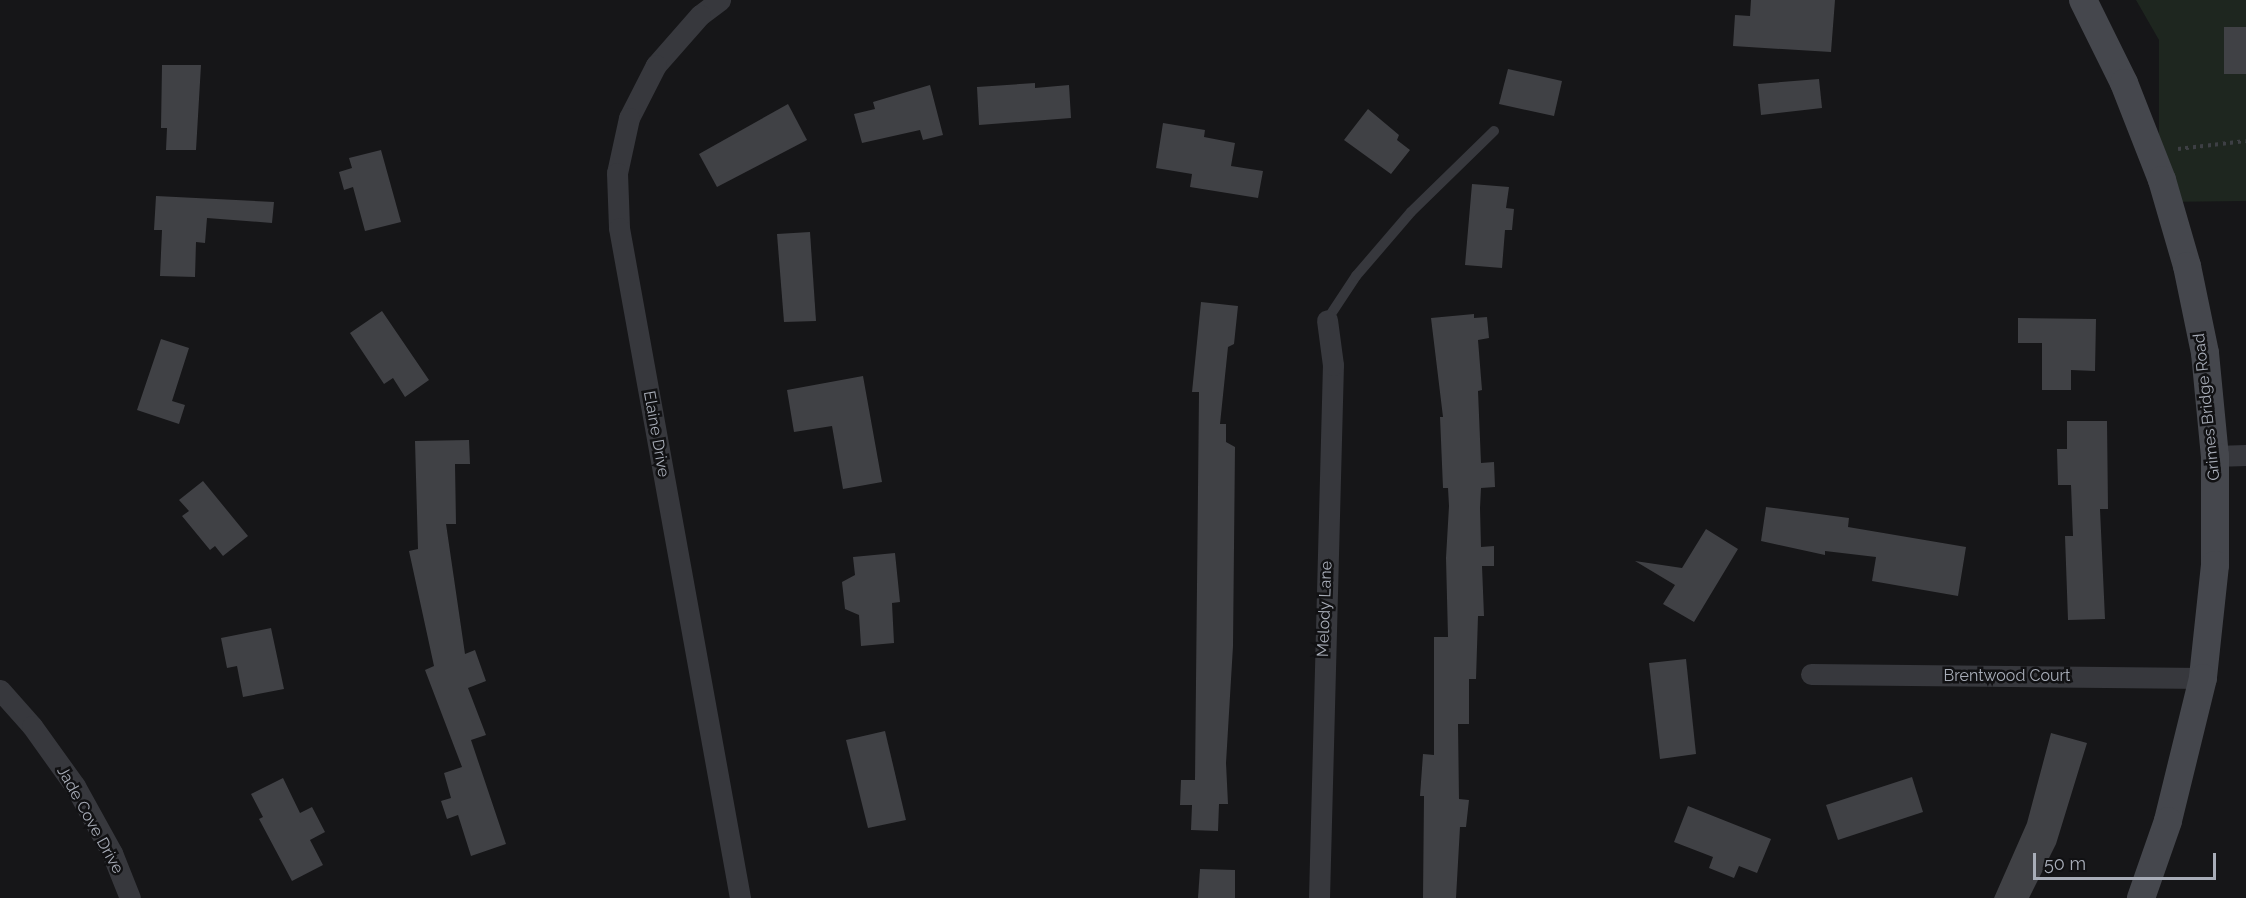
<!DOCTYPE html>
<html>
<head>
<meta charset="utf-8">
<style>
  body { margin:0 }
  #map { position:relative; width:2246px; height:898px; overflow:hidden; background:#161618; font-family:Raleway,sans-serif }
  div>[style] { position:absolute }
  .green>* { inset:0; background:#1e261f }
  .building>* { inset:0; background:#404145 }
  .path>* { height:4px; margin-top:-2px; transform-origin:0; background:repeating-linear-gradient(90deg,#3d3f44 0 3px,transparent 0 7.5px) }
  .lane>* { height:10px; margin:-5px; padding:0 5px; transform-origin:5px; border-radius:5px; background:#37383d }
  .street>* { height:21px; margin:-10.5px; padding:0 10.5px; transform-origin:10.5px; border-radius:10.5px; background:#37383d }
  .secondary>* { height:28px; margin:-14px; padding:0 14px; transform-origin:14px; border-radius:14px; background:#45474d }
  span { translate:-50% -50%; white-space:nowrap; text-align:center; line-height:1.15; -webkit-text-stroke:5px #111113; paint-order:stroke }
  .street-label { font-size:16px; color:#a8adb8 }
  .scale { position:absolute; left:2033px; top:853px; width:183px; height:27px; box-sizing:border-box; border:3px solid #a8adb8; border-top:0; padding-left:8px; font-size:18px; line-height:21px; white-space:nowrap; color:#a8adb8; -webkit-text-stroke:4px #111113; paint-order:stroke }
</style>
</head>
<body>
<div id="map">
  <div class="green">
    <i style="clip-path:polygon(2136px 0,2246px 0,2246px 201px,2159px 202px,2159px 40px)"></i>
  </div>
  <div class="building">
    <i style="clip-path:polygon(1751px 0,1835px 0,1831px 52px,1733px 46px,1735px 15px,1750px 16px)"></i>
    <i style="clip-path:polygon(2224px 27px,2246px 27px,2246px 74px,2224px 74px)"></i>
    <i style="clip-path:polygon(162px 65px,201px 65px,196px 150px,166px 150px,167px 128px,161px 128px)"></i>
    <i style="clip-path:polygon(1508px 69px,1562px 81px,1554px 116px,1499px 104px)"></i>
    <i style="clip-path:polygon(1819px 79px,1822px 108px,1761px 115px,1758px 84px)"></i>
    <i style="clip-path:polygon(1035px 83px,1035px 88px,1069px 85px,1071px 118px,979px 125px,977px 87px)"></i>
    <i style="clip-path:polygon(930px 85px,943px 135px,923px 140px,920px 130px,862px 143px,854px 114px,875px 109px,873px 102px)"></i>
    <i style="clip-path:polygon(788px 104px,807px 140px,717px 187px,699px 154px)"></i>
    <i style="clip-path:polygon(1368px 109px,1399px 135px,1397px 140px,1410px 150px,1391px 174px,1344px 140px)"></i>
    <i style="clip-path:polygon(1163px 123px,1205px 130px,1204px 137px,1235px 143px,1231px 166px,1263px 171px,1258px 198px,1190px 187px,1192px 174px,1156px 168px)"></i>
    <i style="clip-path:polygon(381px 150px,401px 222px,365px 231px,353px 187px,344px 190px,339px 172px,352px 168px,349px 158px)"></i>
    <i style="clip-path:polygon(1472px 184px,1509px 187px,1506px 208px,1514px 209px,1512px 230px,1505px 230px,1502px 268px,1465px 265px)"></i>
    <i style="clip-path:polygon(156px 196px,274px 202px,272px 223px,207px 218px,205px 243px,196px 242px,195px 277px,160px 276px,162px 230px,154px 230px)"></i>
    <i style="clip-path:polygon(810px 232px,816px 321px,784px 322px,777px 234px)"></i>
    <i style="clip-path:polygon(1201px 302px,1238px 306px,1234px 344px,1228px 347px,1220px 424px,1226px 424px,1226px 442px,1235px 447px,1233px 646px,1226px 763px,1228px 804px,1219px 804px,1218px 831px,1191px 830px,1192px 805px,1180px 805px,1181px 780px,1195px 780px,1199px 392px,1192px 392px)"></i>
    <i style="clip-path:polygon(382px 311px,429px 380px,405px 397px,393px 378px,384px 384px,350px 333px)"></i>
    <i style="clip-path:polygon(1474px 314px,1474px 318px,1487px 317px,1489px 338px,1478px 340px,1482px 390px,1478px 391px,1481px 463px,1494px 462px,1495px 487px,1481px 488px,1480px 508px,1481px 547px,1494px 546px,1494px 566px,1482px 566px,1484px 616px,1478px 616px,1476px 679px,1469px 679px,1469px 724px,1458px 724px,1459px 799px,1469px 800px,1466px 827px,1460px 827px,1456px 898px,1423px 898px,1424px 796px,1420px 796px,1423px 754px,1434px 755px,1434px 637px,1448px 637px,1446px 558px,1449px 506px,1448px 488px,1443px 488px,1440px 417px,1443px 417px,1431px 318px)"></i>
    <i style="clip-path:polygon(2018px 318px,2096px 319px,2095px 371px,2071px 370px,2071px 390px,2042px 390px,2042px 343px,2018px 343px)"></i>
    <i style="clip-path:polygon(161px 339px,189px 348px,172px 401px,185px 405px,179px 424px,137px 410px)"></i>
    <i style="clip-path:polygon(863px 376px,882px 482px,843px 489px,832px 426px,794px 432px,787px 390px)"></i>
    <i style="clip-path:polygon(2067px 421px,2107px 421px,2108px 509px,2100px 509px,2105px 619px,2068px 620px,2065px 536px,2073px 536px,2071px 485px,2058px 485px,2057px 449px,2067px 449px)"></i>
    <i style="clip-path:polygon(469px 440px,470px 464px,455px 464px,456px 524px,446px 524px,465px 654px,475px 650px,486px 681px,468px 688px,486px 735px,471px 740px,506px 844px,471px 856px,458px 815px,447px 819px,441px 801px,451px 798px,444px 773px,462px 767px,425px 670px,434px 666px,409px 551px,418px 549px,415px 441px)"></i>
    <i style="clip-path:polygon(203px 481px,248px 536px,223px 556px,215px 546px,210px 550px,182px 516px,189px 511px,179px 500px)"></i>
    <i style="clip-path:polygon(1766px 507px,1849px 518px,1848px 527px,1966px 547px,1958px 596px,1872px 581px,1876px 557px,1825px 551px,1825px 555px,1761px 541px)"></i>
    <i style="clip-path:polygon(1706px 529px,1738px 549px,1694px 622px,1663px 604px,1675px 585px,1635px 561px,1682px 568px)"></i>
    <i style="clip-path:polygon(895px 553px,900px 602px,892px 603px,894px 643px,861px 646px,859px 615px,845px 609px,842px 582px,855px 575px,853px 557px)"></i>
    <i style="clip-path:polygon(271px 628px,284px 689px,243px 697px,237px 666px,227px 668px,221px 638px)"></i>
    <i style="clip-path:polygon(1686px 659px,1696px 754px,1660px 759px,1649px 663px)"></i>
    <i style="clip-path:polygon(885px 731px,906px 820px,868px 828px,846px 740px)"></i>
    <i style="clip-path:polygon(2051px 733px,2087px 743px,2056px 844px,2029px 898px,1994px 898px,2027px 823px)"></i>
    <i style="clip-path:polygon(1912px 777px,1923px 812px,1838px 840px,1826px 805px)"></i>
    <i style="clip-path:polygon(283px 778px,300px 813px,312px 807px,325px 832px,310px 840px,323px 865px,292px 881px,259px 819px,263px 817px,251px 794px)"></i>
    <i style="clip-path:polygon(1688px 806px,1771px 839px,1757px 873px,1739px 866px,1734px 878px,1709px 868px,1713px 857px,1674px 842px)"></i>
    <i style="clip-path:polygon(1200px 869px,1235px 870px,1235px 898px,1198px 898px)"></i>
  </div>
  <div class="path">
    <i style="left:2178px;top:149px;width:68px;rotate:-6.7deg"></i>
  </div>
  <div class="lane">
    <i style="left:1327px;top:320px;width:53px;rotate:-56.6deg"></i>
    <i style="left:1356px;top:276px;width:84px;rotate:-49.3deg"></i>
    <i style="left:1411px;top:212px;width:116px;rotate:-44.3deg"></i>
  </div>
  <div class="street">
    <i style="left:720px;top:0;width:25px;rotate:143deg"></i>
    <i style="left:700px;top:15px;width:67px;rotate:131.3deg"></i>
    <i style="left:656px;top:65px;width:59px;rotate:117deg"></i>
    <i style="left:629px;top:118px;width:56px;rotate:102.3deg"></i>
    <i style="left:617px;top:173px;width:55px;rotate:87.9deg"></i>
    <i style="left:619px;top:228px;width:681px;rotate:79.76deg"></i>
    <i style="left:2215px;top:456px;width:31px;rotate:-2deg"></i>
    <i style="left:1811px;top:674px;width:392px;rotate:0.6deg"></i>
    <i style="left:0;top:690px;width:48px;rotate:48.4deg"></i>
    <i style="left:32px;top:726px;width:74px;rotate:54.4deg"></i>
    <i style="left:75px;top:786px;width:77px;rotate:61.1deg"></i>
    <i style="left:112px;top:853px;width:48px;rotate:68.2deg"></i>
    <i style="left:1319px;top:898px;width:533px;rotate:-88.5deg"></i>
    <i style="left:1333px;top:365px;width:45px;rotate:-97.6deg"></i>
  </div>
  <div class="secondary">
    <i style="left:2083px;top:0;width:93px;rotate:63.7deg"></i>
    <i style="left:2124px;top:83px;width:104px;rotate:68.6deg"></i>
    <i style="left:2162px;top:180px;width:90px;rotate:73.8deg"></i>
    <i style="left:2187px;top:266px;width:89px;rotate:78.3deg"></i>
    <i style="left:2205px;top:353px;width:103px;rotate:84.5deg"></i>
    <i style="left:2215px;top:456px;width:109px;rotate:90deg"></i>
    <i style="left:2215px;top:565px;width:114px;rotate:96.1deg"></i>
    <i style="left:2203px;top:678px;width:147px;rotate:103.8deg"></i>
    <i style="left:2168px;top:821px;width:82px;rotate:109.3deg"></i>
  </div>
  <div class="street-label">
    <span style="left:2207px;top:407px;rotate:-96deg">Grimes Bridge Road</span>
    <span style="left:656px;top:434px;rotate:80deg">Elaine Drive</span>
    <span style="left:1325px;top:609px;rotate:-88deg">Melody Lane</span>
    <span style="left:2007px;top:676px">Brentwood Court</span>
    <span style="left:90px;top:820px;rotate:61deg">Jade Cove Drive</span>
  </div>
  <div class="scale">50 m</div>
</div>
</body>
</html>
